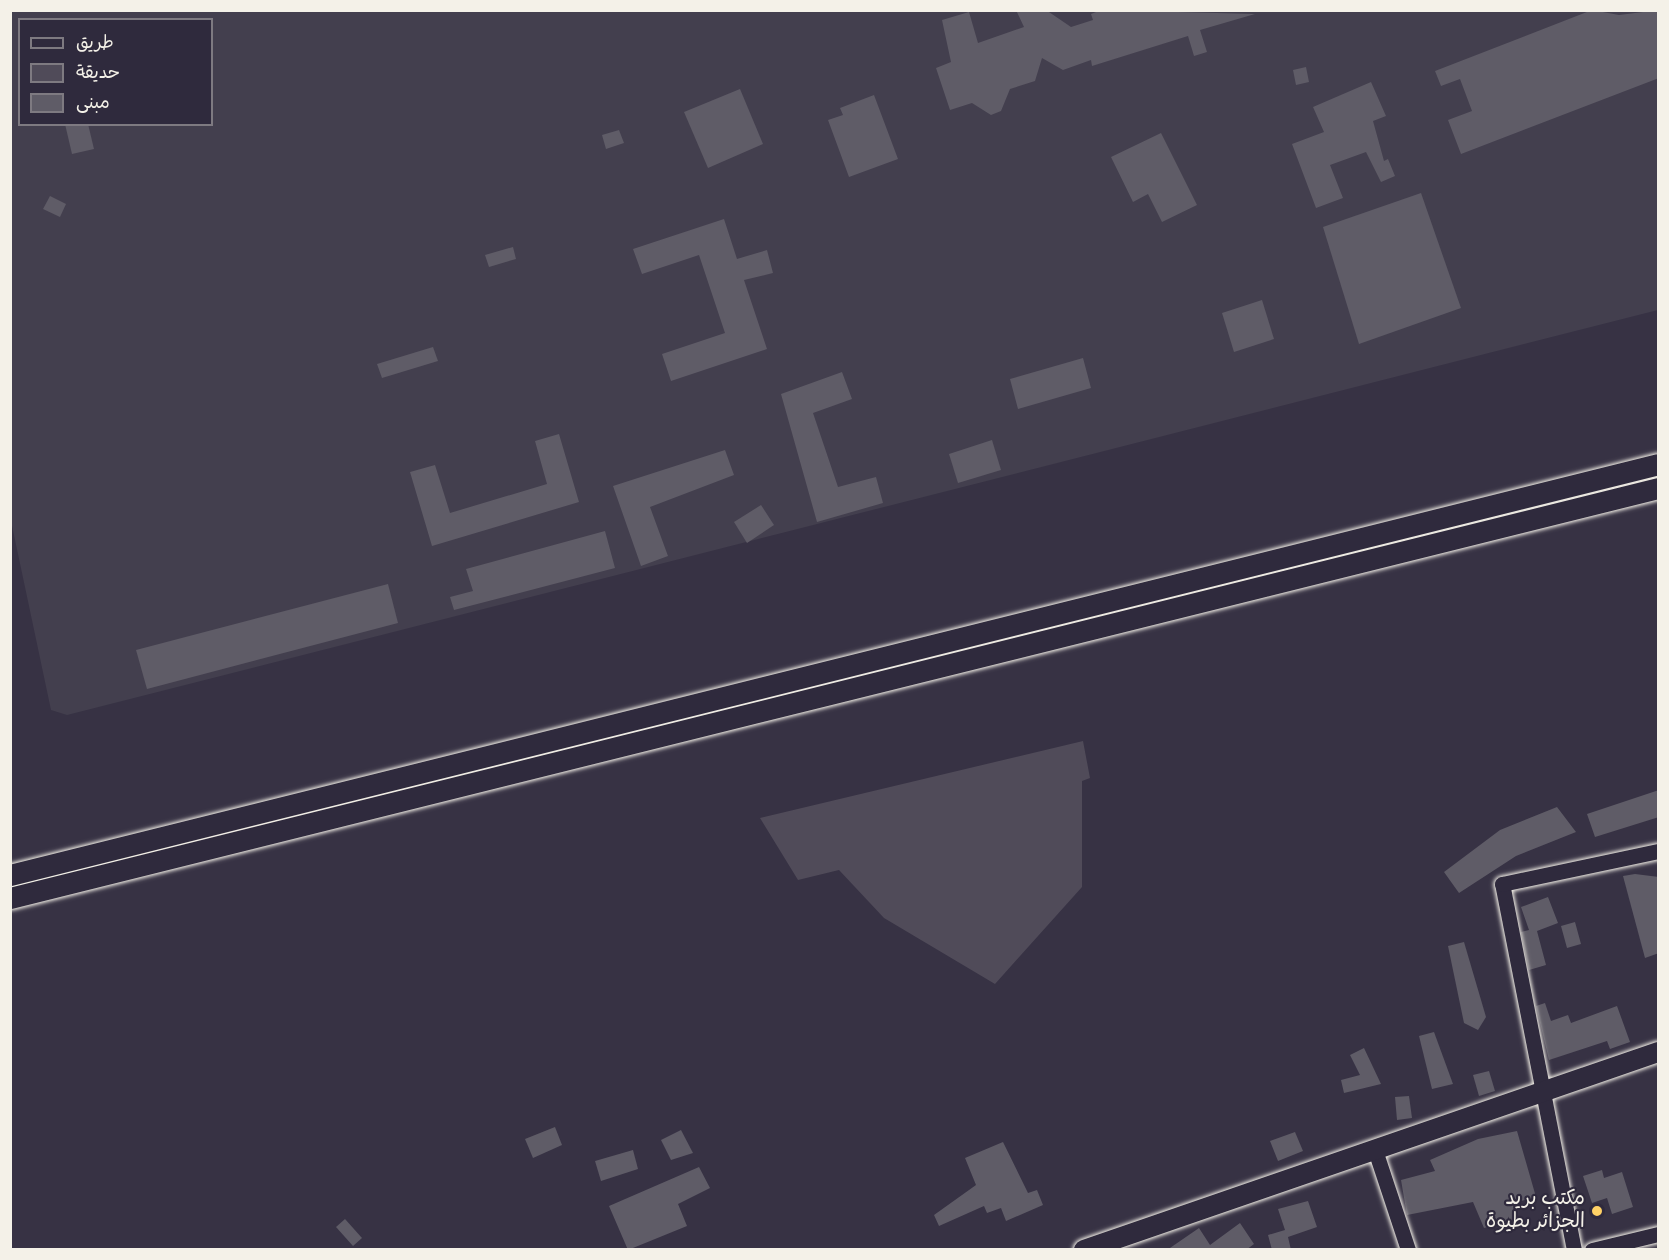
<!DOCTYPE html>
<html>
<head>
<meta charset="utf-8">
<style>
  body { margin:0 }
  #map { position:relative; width:1669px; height:1260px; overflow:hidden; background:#373244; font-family:Dekko,"Playpen Sans Arabic",sans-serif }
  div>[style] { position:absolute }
  .built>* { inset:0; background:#433f4e }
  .green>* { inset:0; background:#504b59 }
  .building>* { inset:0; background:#5f5c67 }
  .roads { filter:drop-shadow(0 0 2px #f4f1e8) drop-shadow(0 0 2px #f4f1e8) }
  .minor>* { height:15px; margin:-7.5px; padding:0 7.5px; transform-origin:7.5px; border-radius:7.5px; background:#2f2a3d }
  .tertiary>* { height:20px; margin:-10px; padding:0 10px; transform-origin:10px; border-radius:10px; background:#2f2a3d }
  .secondary>* { height:21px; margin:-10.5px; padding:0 10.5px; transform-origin:10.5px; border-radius:10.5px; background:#2f2a3d }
  .dots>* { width:16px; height:16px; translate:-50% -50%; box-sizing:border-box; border:3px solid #2f2a3d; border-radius:50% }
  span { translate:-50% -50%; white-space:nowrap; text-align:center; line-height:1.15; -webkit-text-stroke:4.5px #2f2a3d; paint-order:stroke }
  .poi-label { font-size:20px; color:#f4f1e8 }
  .right { translate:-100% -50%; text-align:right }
  .frame { position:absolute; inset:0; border:12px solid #f4f1e8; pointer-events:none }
  .legend { position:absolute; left:18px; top:18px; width:195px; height:108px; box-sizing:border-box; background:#2f2a3d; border:2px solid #7e7a81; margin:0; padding:8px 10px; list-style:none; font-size:18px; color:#f4f1e8 }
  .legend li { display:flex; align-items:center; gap:12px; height:30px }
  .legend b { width:30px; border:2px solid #7e7a81 }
</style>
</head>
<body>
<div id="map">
  <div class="built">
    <i style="clip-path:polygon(evenodd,10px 11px,1658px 11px,1658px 310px,67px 715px,51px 710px,11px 521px,10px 11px,20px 20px,212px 20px,212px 124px,20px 124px,20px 20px)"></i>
  </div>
  <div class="green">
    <i style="clip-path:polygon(1083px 741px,1090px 778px,1082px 781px,1082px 887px,995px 984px,884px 918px,839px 870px,798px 880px,760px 818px)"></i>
  </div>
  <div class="building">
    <i style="clip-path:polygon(1016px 10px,1046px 10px,1071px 27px,1093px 20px,1091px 14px,1101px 10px,1255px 14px,1200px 30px,1207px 52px,1194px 56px,1188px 36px,1092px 66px,1091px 60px,1063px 70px,1042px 58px,1035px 81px,1010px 89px,1001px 111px,991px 115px,972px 103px,950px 110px,936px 68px,951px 62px,942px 20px,969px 12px,978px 43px,1024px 27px)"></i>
    <i style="clip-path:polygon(1592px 10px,1619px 15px,1659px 10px,1659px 78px,1461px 154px,1448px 120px,1472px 111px,1460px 79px,1441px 86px,1435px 71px)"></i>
    <i style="clip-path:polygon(1306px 67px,1309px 82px,1296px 85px,1293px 70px)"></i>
    <i style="clip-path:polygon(1371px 82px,1386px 116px,1373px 121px,1384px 161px,1388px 159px,1395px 176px,1381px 182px,1366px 152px,1330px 165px,1343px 198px,1316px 208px,1292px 144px,1324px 132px,1313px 107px)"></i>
    <i style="clip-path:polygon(740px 89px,763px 144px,708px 168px,684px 112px)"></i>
    <i style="clip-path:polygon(874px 95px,898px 159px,849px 177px,828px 120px,843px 115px,840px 108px)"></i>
    <i style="clip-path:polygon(65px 124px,88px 124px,94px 149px,72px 154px)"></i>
    <i style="clip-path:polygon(619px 130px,624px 143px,606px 149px,602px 135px)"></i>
    <i style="clip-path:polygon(1161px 133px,1197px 205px,1162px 222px,1148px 194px,1133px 202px,1111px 157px)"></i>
    <i style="clip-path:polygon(1421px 193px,1461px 308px,1359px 344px,1323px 227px)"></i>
    <i style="clip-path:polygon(50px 196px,66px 204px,60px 217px,43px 209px)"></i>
    <i style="clip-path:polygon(724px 219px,737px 259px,767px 250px,773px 273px,744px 280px,767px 349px,671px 381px,662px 354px,725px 333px,699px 255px,642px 274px,633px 249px)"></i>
    <i style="clip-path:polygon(513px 247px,516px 259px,489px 267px,485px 255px)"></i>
    <i style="clip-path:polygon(1262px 300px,1274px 339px,1234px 352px,1222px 313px)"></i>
    <i style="clip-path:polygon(433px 347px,438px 361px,382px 378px,377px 364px)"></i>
    <i style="clip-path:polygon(1083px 358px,1091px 388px,1018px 409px,1010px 379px)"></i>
    <i style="clip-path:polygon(842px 372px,852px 399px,813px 413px,838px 487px,876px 477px,883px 503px,817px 522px,781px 394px)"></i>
    <i style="clip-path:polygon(559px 434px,579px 502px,432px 546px,410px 472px,435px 465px,450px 513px,547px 484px,535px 441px)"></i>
    <i style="clip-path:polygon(992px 440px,1001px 470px,958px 483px,949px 454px)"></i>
    <i style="clip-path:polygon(725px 450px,734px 475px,650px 507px,668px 556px,641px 566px,613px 486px)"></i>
    <i style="clip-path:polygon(761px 505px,774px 525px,747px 543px,734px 522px)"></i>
    <i style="clip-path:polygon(605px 531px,615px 568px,454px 610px,450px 597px,473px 591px,466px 569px)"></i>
    <i style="clip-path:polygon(388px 584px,398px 623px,147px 689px,136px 650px)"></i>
    <i style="clip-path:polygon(1659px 790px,1659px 817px,1595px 837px,1587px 814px)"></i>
    <i style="clip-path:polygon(1557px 807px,1576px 832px,1516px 856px,1459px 893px,1444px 872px,1500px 830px)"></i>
    <i style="clip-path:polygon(1635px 874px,1659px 877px,1659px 953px,1645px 958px,1623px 876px)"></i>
    <i style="clip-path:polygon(1548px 897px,1558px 923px,1537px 931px,1546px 965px,1529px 970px,1521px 932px,1529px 930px,1521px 907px)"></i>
    <i style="clip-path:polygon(1575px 922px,1581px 944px,1567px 948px,1561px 926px)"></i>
    <i style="clip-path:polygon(1464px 942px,1486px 1017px,1478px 1030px,1464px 1023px,1448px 946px)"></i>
    <i style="clip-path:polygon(1545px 1003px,1551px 1021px,1568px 1015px,1571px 1023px,1617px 1006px,1630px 1042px,1610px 1049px,1607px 1041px,1549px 1060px,1536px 1006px)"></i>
    <i style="clip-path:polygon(1434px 1032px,1453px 1084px,1432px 1089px,1419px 1036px)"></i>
    <i style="clip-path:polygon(1364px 1048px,1381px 1084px,1344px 1093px,1341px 1080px,1360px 1075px,1350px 1055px)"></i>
    <i style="clip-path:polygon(1489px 1071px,1495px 1091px,1479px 1096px,1473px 1075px)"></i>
    <i style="clip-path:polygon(1409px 1096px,1412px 1118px,1397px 1120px,1395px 1097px)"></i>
    <i style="clip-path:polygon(555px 1127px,562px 1145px,533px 1158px,525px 1139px)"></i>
    <i style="clip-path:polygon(681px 1130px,693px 1153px,671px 1160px,661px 1140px)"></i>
    <i style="clip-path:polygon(1517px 1131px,1536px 1197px,1517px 1202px,1517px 1219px,1484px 1228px,1473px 1202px,1407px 1215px,1401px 1180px,1435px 1171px,1430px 1160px,1478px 1139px)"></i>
    <i style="clip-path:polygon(1295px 1132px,1303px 1151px,1278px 1161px,1270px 1141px)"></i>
    <i style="clip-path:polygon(1003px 1142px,1028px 1193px,1037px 1190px,1043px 1205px,1006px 1221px,1001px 1208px,987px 1213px,984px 1206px,939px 1226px,934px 1215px,976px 1185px,965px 1158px)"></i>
    <i style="clip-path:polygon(633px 1150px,638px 1169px,601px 1181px,595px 1161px)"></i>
    <i style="clip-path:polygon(699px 1167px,710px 1188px,678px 1204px,687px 1226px,628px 1250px,609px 1206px)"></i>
    <i style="clip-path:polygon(1602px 1170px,1604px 1178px,1622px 1172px,1633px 1207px,1612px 1214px,1607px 1198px,1592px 1203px,1583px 1176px)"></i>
    <i style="clip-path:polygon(1308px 1201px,1317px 1227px,1288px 1237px,1291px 1250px,1272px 1250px,1268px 1235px,1285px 1230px,1278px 1209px)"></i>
    <i style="clip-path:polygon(345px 1219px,362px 1238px,353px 1246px,336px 1227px)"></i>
    <i style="clip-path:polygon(1240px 1223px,1254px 1244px,1246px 1250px,1167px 1250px,1199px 1228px,1210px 1245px)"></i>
  </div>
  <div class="roads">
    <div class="minor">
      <i style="left:1376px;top:1153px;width:102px;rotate:71.7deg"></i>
      <i style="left:1574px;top:1250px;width:373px;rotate:-101.1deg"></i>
      <i style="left:1502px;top:884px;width:159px;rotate:-11.9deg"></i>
      <i style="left:1592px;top:1250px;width:68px;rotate:-13.6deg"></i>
    </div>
    <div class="tertiary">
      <i style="left:1084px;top:1250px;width:607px;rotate:-19.03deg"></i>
    </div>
    <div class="secondary">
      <i style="left:10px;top:875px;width:1698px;rotate:-14deg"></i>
      <i style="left:10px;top:898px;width:1698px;rotate:-13.97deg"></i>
    </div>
  </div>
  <div class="dots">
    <i style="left:1597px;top:1211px;background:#ffd166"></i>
  </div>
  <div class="poi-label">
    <span class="right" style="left:1585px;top:1212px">مكتب بريد<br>الجزائر بطيوة</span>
  </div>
  <div class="frame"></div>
  <ul class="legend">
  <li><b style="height:8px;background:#2f2a3d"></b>طريق</li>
  <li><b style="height:16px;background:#504b59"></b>حديقة</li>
  <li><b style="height:16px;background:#5f5c67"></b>مبنى</li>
  </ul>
</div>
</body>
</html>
